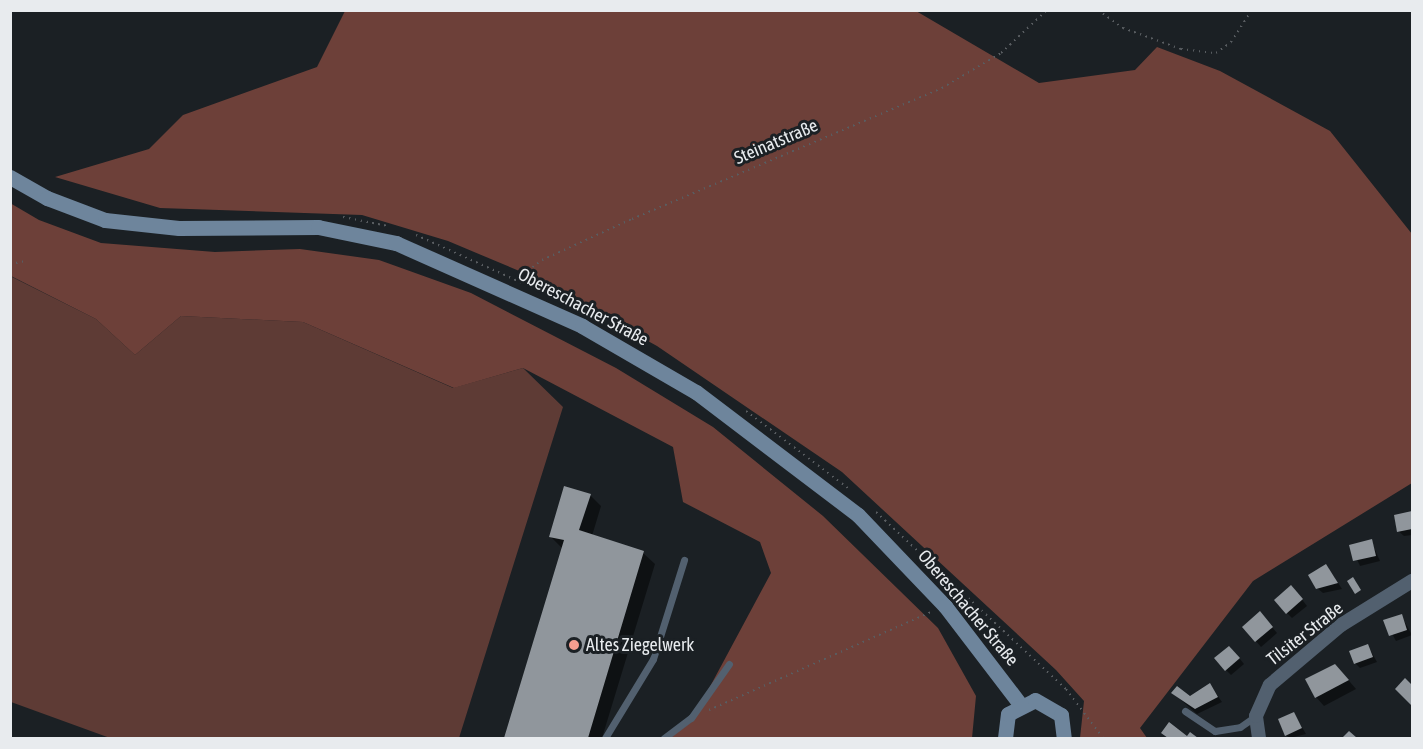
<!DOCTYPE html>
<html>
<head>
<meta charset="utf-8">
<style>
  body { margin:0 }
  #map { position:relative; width:1423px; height:749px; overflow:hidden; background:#1b2024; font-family:"Asap Condensed",sans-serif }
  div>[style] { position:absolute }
  .green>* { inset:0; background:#5e3b35 }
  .forest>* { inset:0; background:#6d4039 }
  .shadow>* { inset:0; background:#0007 }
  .building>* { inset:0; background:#90969c }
  .path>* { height:2px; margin-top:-1px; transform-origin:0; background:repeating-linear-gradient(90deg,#595d61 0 1.5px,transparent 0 6px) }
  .service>* { height:7px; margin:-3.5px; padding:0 3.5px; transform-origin:3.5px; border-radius:3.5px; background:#52606f }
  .minor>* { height:14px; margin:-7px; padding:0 7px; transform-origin:7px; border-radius:7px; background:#52606f }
  .secondary>* { height:15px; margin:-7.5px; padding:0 7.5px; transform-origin:7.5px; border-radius:7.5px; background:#6e859c }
  .dots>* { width:16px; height:16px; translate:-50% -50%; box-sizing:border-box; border:3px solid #1b2024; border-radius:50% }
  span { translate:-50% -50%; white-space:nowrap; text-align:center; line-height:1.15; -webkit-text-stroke:6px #1b2024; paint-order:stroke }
  .street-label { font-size:18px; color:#e8ebee }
  .poi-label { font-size:18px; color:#e8ebee }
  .left { translate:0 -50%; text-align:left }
  .frame { position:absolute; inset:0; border:12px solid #e8ebee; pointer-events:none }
</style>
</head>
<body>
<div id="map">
  <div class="green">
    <i style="clip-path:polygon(10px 276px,96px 319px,135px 355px,181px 316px,303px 322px,453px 388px,523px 368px,563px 407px,459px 738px,110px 738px,11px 702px)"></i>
  </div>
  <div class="forest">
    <i style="clip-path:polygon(345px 11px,916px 11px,1039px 83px,1135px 70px,1157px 47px,1220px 71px,1330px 131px,1412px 234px,1412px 483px,1253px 581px,1140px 728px,1147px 738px,1080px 738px,1084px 701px,1056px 670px,842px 472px,657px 346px,524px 273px,448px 241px,362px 215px,160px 208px,55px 177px,149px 149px,183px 115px,317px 67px)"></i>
    <i style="clip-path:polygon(10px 203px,39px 220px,101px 243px,215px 252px,300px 249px,379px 260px,471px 293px,616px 368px,713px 427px,823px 516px,938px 628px,976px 696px,972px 738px,670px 738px,691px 722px,771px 573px,760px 542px,683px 502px,673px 447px,523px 368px,454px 388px,303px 322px,181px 316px,135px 355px,96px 319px,11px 276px)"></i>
  </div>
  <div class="shadow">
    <i style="clip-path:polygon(590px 495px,601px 506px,592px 536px,643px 553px,655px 564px,602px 738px,505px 738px,563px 549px,551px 537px)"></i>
    <i style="clip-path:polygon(1412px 512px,1412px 535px,1404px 536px,1398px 531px)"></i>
    <i style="clip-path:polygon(1371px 541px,1380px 561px,1360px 566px,1351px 546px)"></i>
    <i style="clip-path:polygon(1326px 566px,1331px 572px,1342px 589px,1323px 593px,1317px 588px)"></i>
    <i style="clip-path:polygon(1297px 593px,1307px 606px,1292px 618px,1287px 613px)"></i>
    <i style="clip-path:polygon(1401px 615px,1412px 635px,1396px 641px,1385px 621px)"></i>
    <i style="clip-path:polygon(1265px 619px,1277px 633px,1261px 647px,1244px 627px)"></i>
    <i style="clip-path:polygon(1368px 646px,1377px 662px,1360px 668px,1355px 663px)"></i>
    <i style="clip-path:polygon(1235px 653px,1244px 664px,1231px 675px,1226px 670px)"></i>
    <i style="clip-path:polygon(1344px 675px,1356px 689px,1324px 706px,1316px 697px)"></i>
    <i style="clip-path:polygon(1210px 685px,1222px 702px,1197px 714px,1173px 693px,1190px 697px)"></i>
    <i style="clip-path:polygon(1294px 714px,1306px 734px,1290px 738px,1286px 735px)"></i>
  </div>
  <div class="building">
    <i style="clip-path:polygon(564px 486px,591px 494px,579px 530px,644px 551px,588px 738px,504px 738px,564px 540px,549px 537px)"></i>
    <i style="clip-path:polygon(1412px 511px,1412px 529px,1397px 532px,1394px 515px)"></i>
    <i style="clip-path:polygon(1372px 539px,1376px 556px,1353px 561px,1349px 545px)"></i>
    <i style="clip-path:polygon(1326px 564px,1338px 583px,1316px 589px,1308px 575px)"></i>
    <i style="clip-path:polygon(1353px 577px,1361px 590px,1355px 594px,1347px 581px)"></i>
    <i style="clip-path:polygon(1291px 585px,1303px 599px,1286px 614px,1274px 600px)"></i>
    <i style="clip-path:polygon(1260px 611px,1273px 627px,1255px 642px,1242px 627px)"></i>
    <i style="clip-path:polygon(1402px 614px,1407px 630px,1389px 636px,1383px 620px)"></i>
    <i style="clip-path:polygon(1368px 644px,1373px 657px,1354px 664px,1349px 651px)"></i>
    <i style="clip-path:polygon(1229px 646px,1240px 658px,1225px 671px,1214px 658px)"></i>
    <i style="clip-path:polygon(1335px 664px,1349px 680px,1315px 698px,1305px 679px)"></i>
    <i style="clip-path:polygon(1405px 678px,1412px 685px,1412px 706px,1395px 689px)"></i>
    <i style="clip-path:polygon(1210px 683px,1218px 697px,1195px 709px,1171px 693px,1177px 686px,1190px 696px)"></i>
    <i style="clip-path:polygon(1294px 712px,1302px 728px,1285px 736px,1278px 719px)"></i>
    <i style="clip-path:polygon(1169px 722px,1187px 736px,1190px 732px,1198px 738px,1168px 738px,1161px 733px)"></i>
    <i style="clip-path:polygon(1349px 731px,1357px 738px,1342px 738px)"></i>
  </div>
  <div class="path">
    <i style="left:1098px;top:10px;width:31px;rotate:36deg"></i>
    <i style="left:1123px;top:28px;width:62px;rotate:19.9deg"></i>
    <i style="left:1181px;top:49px;width:35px;rotate:7deg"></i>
    <i style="left:1216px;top:53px;width:19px;rotate:-36deg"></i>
    <i style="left:1231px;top:42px;width:38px;rotate:-57deg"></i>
    <i style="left:343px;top:217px;width:46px;rotate:11.3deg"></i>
    <i style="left:416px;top:235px;width:150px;rotate:24.3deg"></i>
    <i style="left:10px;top:264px;width:16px;rotate:-11deg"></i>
    <i style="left:518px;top:278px;width:30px;rotate:-37deg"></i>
    <i style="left:542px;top:260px;width:99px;rotate:-24.5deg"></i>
    <i style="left:632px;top:219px;width:337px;rotate:-22.9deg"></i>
    <i style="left:942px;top:88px;width:69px;rotate:-30.7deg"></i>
    <i style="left:1001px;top:53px;width:63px;rotate:-43.1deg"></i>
    <i style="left:746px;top:411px;width:129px;rotate:37.1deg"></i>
    <i style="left:876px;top:512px;width:260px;rotate:43deg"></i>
    <i style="left:1066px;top:689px;width:61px;rotate:52.9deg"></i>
    <i style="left:709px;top:710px;width:243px;rotate:-23.8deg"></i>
  </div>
  <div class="service">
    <i style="left:1185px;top:711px;width:36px;rotate:34deg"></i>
    <i style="left:1215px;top:731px;width:25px;rotate:-9deg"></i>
    <i style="left:1240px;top:727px;width:19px;rotate:-35deg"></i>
    <i style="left:605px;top:738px;width:92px;rotate:-58.7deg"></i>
    <i style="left:653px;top:659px;width:104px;rotate:-72.6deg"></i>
    <i style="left:664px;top:738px;width:34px;rotate:-37deg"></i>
    <i style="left:691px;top:718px;width:66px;rotate:-54.9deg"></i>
  </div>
  <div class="minor">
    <i style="left:1259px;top:738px;width:22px;rotate:-98deg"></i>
    <i style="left:1256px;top:716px;width:34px;rotate:-66deg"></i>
    <i style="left:1270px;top:685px;width:93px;rotate:-40.2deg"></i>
    <i style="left:1341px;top:625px;width:84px;rotate:-31.8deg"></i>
  </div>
  <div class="secondary">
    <i style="left:10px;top:177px;width:43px;rotate:29.6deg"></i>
    <i style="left:47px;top:198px;width:62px;rotate:20.8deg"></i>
    <i style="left:105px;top:220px;width:74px;rotate:6.2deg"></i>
    <i style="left:179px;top:228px;width:139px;rotate:-0.4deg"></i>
    <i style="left:318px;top:227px;width:80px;rotate:11.6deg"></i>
    <i style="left:396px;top:243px;width:204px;rotate:24deg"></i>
    <i style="left:582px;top:326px;width:132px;rotate:30.1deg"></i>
    <i style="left:696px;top:392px;width:203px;rotate:37.2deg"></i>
    <i style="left:858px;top:515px;width:126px;rotate:46.3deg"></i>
    <i style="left:945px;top:606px;width:123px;rotate:52.6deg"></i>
    <i style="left:1005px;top:738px;width:24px;rotate:-83deg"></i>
    <i style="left:1008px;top:714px;width:30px;rotate:-27deg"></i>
    <i style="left:1035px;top:700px;width:30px;rotate:30deg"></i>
    <i style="left:1061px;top:715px;width:23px;rotate:83deg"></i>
  </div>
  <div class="dots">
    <i style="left:574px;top:645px;background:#f59d8f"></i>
  </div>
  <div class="street-label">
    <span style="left:776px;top:142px;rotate:-23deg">Steinatstraße</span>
    <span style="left:583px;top:307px;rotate:28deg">Obereschacher Straße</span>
    <span style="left:968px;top:608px;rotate:50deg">Obereschacher Straße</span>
    <span style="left:1305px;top:634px;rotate:-38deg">Tilsiter Straße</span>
  </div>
  <div class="poi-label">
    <span class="left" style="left:586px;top:645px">Altes Ziegelwerk</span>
  </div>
  <div class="frame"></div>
</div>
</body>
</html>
